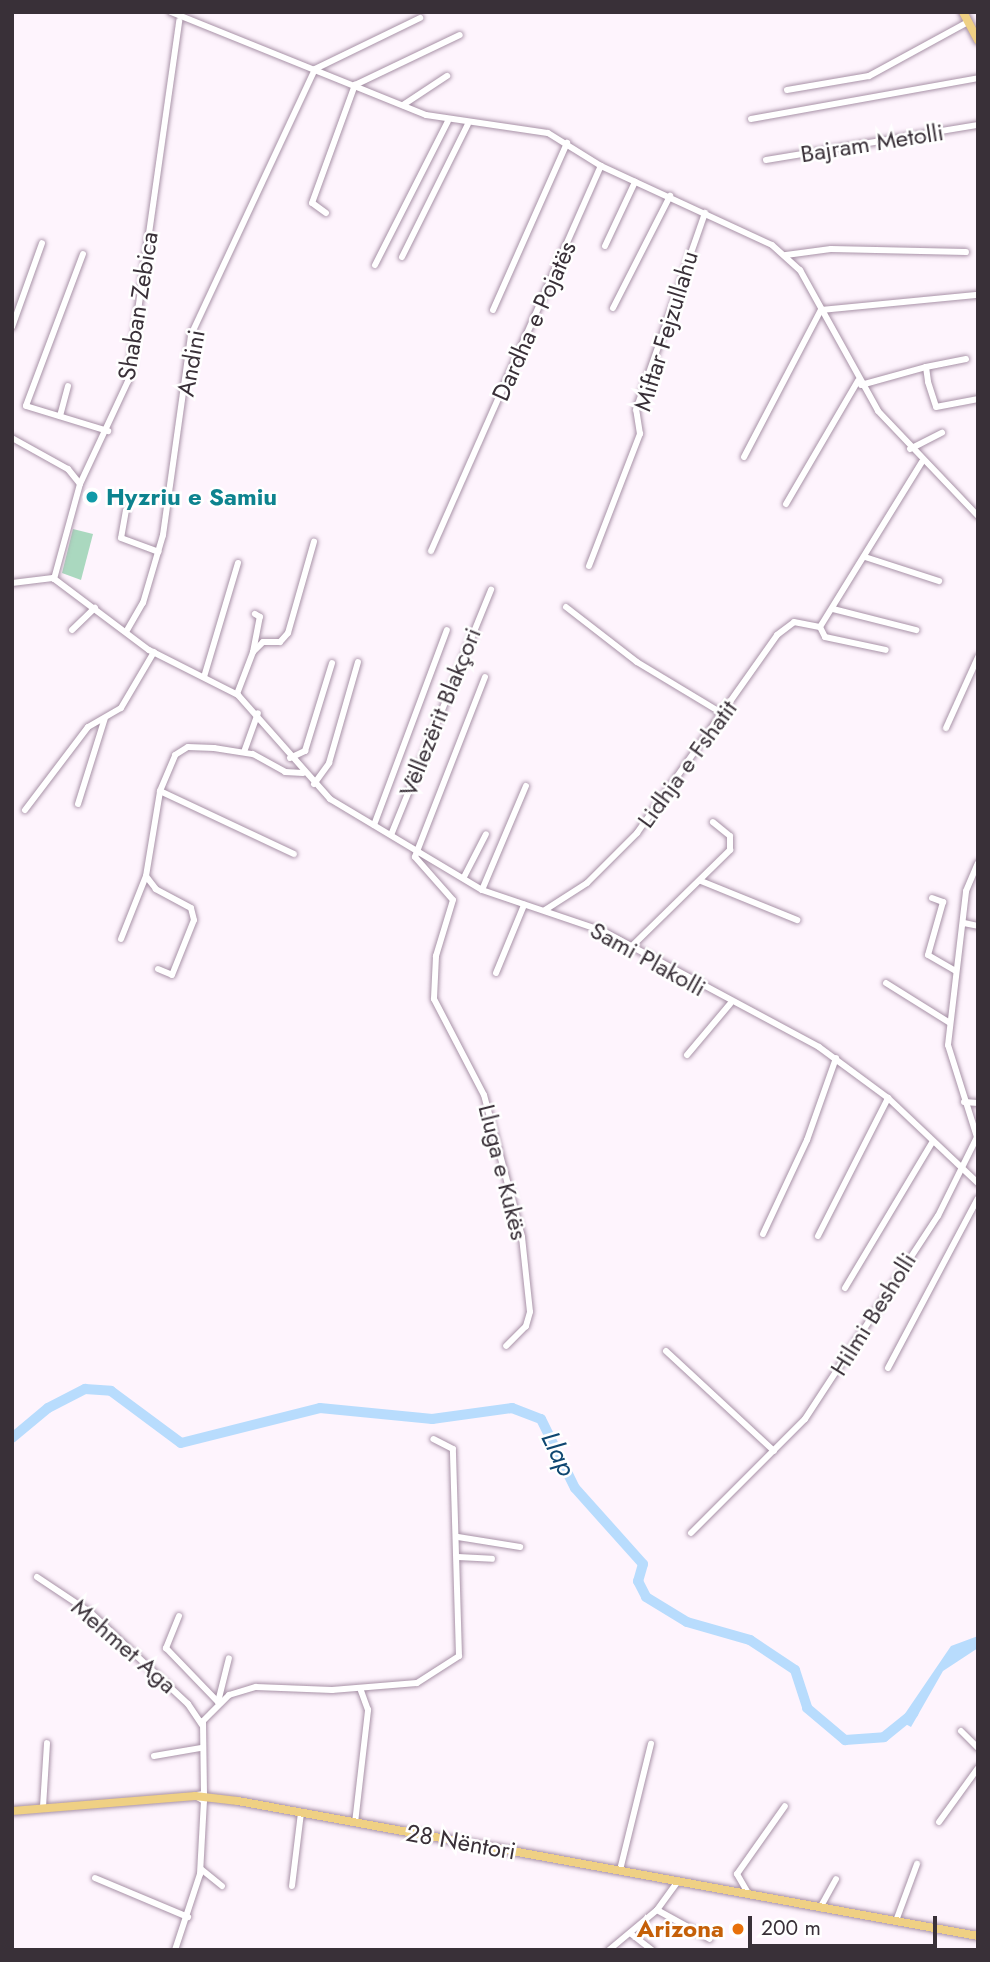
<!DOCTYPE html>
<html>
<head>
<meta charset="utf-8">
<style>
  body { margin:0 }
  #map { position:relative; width:990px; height:1962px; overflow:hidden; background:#fef4fd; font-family:Jost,sans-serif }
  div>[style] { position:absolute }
  .green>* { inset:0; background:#aad8bf }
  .water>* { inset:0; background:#b8dcfd }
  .river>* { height:10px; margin:-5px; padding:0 5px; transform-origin:5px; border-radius:5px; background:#b8dcfd }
  .roads { filter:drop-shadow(0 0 2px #a892a7) drop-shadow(0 0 2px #a892a7) }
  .minor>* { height:6px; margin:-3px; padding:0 3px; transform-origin:3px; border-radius:3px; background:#fff }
  .major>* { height:8px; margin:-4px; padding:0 4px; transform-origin:4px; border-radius:4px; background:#efd084 }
  .dots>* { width:19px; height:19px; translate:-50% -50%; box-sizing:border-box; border:4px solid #fff; border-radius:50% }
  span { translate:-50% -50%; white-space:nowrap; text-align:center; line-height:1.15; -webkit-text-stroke:5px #fff; paint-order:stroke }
  .street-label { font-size:24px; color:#393038 }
  .culture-label { font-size:24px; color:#0d838f; font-weight:700 }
  .left { translate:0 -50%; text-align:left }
  .food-label { font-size:24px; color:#c56008; font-weight:700 }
  .right { translate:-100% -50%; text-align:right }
  .water-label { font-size:26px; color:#0f4771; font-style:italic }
  .frame { position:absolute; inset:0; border:14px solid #393038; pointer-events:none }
  .scale { position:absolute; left:748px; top:1916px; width:189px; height:32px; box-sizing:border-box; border:4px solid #393038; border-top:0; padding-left:9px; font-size:21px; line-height:24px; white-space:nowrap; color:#393038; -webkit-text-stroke:5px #fff; paint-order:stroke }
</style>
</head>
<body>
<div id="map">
  <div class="green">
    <i style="clip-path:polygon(73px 529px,93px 534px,81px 580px,62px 573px)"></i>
  </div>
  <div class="water">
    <i style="clip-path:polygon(978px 1636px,978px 1648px,943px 1671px,911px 1727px,900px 1721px,951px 1646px)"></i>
  </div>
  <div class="river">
    <i style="left:12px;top:1438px;width:47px;rotate:-39.8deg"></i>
    <i style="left:48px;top:1408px;width:42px;rotate:-27.2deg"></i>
    <i style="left:85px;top:1389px;width:26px;rotate:4deg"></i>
    <i style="left:111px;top:1391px;width:87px;rotate:36.6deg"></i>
    <i style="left:181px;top:1443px;width:143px;rotate:-14.1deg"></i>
    <i style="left:320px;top:1408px;width:113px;rotate:5.6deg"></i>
    <i style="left:432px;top:1419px;width:81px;rotate:-7.8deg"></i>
    <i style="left:512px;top:1408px;width:31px;rotate:21deg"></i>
    <i style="left:541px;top:1419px;width:77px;rotate:63.8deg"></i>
    <i style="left:575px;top:1488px;width:102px;rotate:48.2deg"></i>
    <i style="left:643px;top:1564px;width:18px;rotate:106deg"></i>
    <i style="left:638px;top:1581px;width:18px;rotate:63deg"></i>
    <i style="left:646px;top:1597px;width:48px;rotate:31.4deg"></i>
    <i style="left:687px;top:1622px;width:66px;rotate:15.9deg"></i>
    <i style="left:750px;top:1640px;width:54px;rotate:33.7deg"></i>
    <i style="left:795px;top:1670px;width:40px;rotate:72deg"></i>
    <i style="left:807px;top:1708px;width:50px;rotate:40.1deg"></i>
    <i style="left:845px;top:1740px;width:39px;rotate:-4deg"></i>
    <i style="left:884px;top:1737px;width:38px;rotate:-39deg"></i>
  </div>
  <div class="roads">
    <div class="minor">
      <i style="left:171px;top:12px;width:275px;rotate:22deg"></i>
      <i style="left:426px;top:115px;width:123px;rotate:8.4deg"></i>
      <i style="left:548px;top:133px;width:62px;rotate:31.9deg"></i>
      <i style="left:601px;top:166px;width:188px;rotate:24.8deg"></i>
      <i style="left:772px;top:245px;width:38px;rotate:42deg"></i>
      <i style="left:800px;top:270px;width:161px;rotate:61deg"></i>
      <i style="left:878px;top:411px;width:145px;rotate:46.4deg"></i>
      <i style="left:315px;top:69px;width:117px;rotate:-25.9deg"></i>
      <i style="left:355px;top:85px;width:116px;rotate:-25.5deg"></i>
      <i style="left:787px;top:90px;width:83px;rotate:-9.7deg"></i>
      <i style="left:869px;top:76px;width:113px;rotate:-28.6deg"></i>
      <i style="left:403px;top:105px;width:53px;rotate:-33.4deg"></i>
      <i style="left:751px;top:119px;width:231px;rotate:-10.2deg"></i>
      <i style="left:766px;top:160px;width:215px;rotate:-9.4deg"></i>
      <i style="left:326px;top:213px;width:17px;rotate:-144deg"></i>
      <i style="left:312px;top:203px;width:126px;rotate:-70deg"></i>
      <i style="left:605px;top:246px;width:71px;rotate:-64.9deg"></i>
      <i style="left:83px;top:254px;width:162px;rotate:110.6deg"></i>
      <i style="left:26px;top:406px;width:86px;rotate:17deg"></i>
      <i style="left:786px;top:255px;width:45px;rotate:-7.6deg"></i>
      <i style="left:831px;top:249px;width:135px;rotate:1.3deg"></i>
      <i style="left:402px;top:257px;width:148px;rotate:-63.6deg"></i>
      <i style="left:375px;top:265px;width:161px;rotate:-63.1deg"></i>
      <i style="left:613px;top:308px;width:126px;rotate:-63deg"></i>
      <i style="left:493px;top:310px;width:183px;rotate:-66.1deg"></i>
      <i style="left:821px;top:310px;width:158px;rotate:-5.5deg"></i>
      <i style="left:12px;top:327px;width:89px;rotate:-70.3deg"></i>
      <i style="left:966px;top:359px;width:41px;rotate:168.7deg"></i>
      <i style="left:926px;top:367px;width:15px;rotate:82deg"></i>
      <i style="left:928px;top:382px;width:26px;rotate:72deg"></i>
      <i style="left:936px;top:407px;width:43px;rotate:-10.8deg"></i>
      <i style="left:861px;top:385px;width:67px;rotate:-15.5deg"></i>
      <i style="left:60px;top:416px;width:31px;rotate:-75deg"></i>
      <i style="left:12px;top:438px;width:64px;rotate:29deg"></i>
      <i style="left:68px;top:469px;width:19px;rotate:51deg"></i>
      <i style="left:910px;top:449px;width:36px;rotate:-27deg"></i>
      <i style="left:744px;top:457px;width:166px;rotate:-62.4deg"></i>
      <i style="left:786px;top:504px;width:143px;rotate:-59.7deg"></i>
      <i style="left:126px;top:510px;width:28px;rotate:100deg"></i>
      <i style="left:121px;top:538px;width:40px;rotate:20.2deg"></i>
      <i style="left:431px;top:551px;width:421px;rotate:-66.2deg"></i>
      <i style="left:865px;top:557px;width:78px;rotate:18deg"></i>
      <i style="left:589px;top:566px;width:142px;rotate:-68.9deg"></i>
      <i style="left:640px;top:434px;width:24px;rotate:-99deg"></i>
      <i style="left:636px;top:410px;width:209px;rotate:-70.7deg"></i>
      <i style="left:54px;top:579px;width:98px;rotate:-74.7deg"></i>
      <i style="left:80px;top:484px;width:114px;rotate:-65deg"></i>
      <i style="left:128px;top:381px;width:364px;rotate:-81.9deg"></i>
      <i style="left:12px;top:583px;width:41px;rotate:-7deg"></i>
      <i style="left:53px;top:578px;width:120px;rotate:36.9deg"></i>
      <i style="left:149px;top:650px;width:100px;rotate:26.8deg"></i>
      <i style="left:238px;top:695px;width:139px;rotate:48.5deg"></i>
      <i style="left:330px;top:799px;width:177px;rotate:30.9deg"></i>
      <i style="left:482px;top:890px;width:128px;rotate:18.7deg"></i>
      <i style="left:603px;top:931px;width:245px;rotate:28.2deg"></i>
      <i style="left:819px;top:1047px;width:86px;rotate:36.5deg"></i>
      <i style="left:888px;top:1098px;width:124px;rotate:43.4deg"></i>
      <i style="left:566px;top:607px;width:90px;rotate:37.8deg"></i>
      <i style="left:637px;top:662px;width:103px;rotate:31.1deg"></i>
      <i style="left:833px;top:609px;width:86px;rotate:14.2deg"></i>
      <i style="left:820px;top:627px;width:194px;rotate:-58.3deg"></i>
      <i style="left:820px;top:627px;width:11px;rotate:63deg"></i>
      <i style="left:825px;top:637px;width:62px;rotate:12deg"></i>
      <i style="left:72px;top:630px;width:32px;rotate:-44deg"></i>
      <i style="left:126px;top:632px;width:34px;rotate:-60deg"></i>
      <i style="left:143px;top:603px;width:71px;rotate:-73.6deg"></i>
      <i style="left:163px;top:535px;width:202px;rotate:-82deg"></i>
      <i style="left:191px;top:335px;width:293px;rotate:-65deg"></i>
      <i style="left:253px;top:652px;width:14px;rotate:-45deg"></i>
      <i style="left:263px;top:642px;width:17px"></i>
      <i style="left:280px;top:642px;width:12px;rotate:-48deg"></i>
      <i style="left:288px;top:633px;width:95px;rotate:-74.1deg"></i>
      <i style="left:204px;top:677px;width:119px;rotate:-73.4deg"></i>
      <i style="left:485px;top:677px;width:193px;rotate:111.3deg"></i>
      <i style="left:415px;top:857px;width:57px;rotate:48.5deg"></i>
      <i style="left:453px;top:900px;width:59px;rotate:106.9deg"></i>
      <i style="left:436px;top:956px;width:43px;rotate:92.7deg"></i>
      <i style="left:434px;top:999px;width:108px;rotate:62.5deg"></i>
      <i style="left:484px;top:1095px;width:147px;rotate:75deg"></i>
      <i style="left:522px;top:1237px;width:75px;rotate:83.9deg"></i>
      <i style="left:530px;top:1312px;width:15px;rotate:106deg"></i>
      <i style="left:526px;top:1326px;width:28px;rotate:135deg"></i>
      <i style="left:237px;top:694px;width:45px;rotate:-69.1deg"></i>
      <i style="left:253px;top:652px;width:36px;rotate:-79deg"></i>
      <i style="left:260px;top:617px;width:6px;rotate:-149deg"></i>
      <i style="left:946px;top:728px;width:78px;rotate:-65.7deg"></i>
      <i style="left:244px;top:752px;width:41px;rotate:-70.3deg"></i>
      <i style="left:290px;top:758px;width:17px;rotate:-25deg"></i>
      <i style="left:305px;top:751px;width:92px;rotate:-72.9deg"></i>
      <i style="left:314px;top:784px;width:26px;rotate:-54deg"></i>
      <i style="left:329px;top:763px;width:105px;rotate:-74deg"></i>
      <i style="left:160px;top:791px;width:148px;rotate:25.2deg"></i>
      <i style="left:78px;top:804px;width:90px;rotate:-72.6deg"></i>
      <i style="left:25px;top:810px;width:104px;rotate:-52.8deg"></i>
      <i style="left:88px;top:727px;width:38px;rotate:-30deg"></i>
      <i style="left:121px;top:708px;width:65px;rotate:-59.5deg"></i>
      <i style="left:374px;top:825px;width:208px;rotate:-69.5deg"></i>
      <i style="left:391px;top:835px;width:265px;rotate:-67.8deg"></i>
      <i style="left:464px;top:877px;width:48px;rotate:-62.9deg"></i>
      <i style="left:701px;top:881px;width:104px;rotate:22.1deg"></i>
      <i style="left:482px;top:890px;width:113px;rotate:-67.1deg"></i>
      <i style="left:932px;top:898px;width:12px;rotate:20deg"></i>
      <i style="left:943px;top:902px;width:55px;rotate:105.8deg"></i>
      <i style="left:928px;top:955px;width:32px;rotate:30deg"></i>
      <i style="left:545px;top:910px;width:50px;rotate:-32.7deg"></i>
      <i style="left:587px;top:883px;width:71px;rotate:-45deg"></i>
      <i style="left:637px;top:833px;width:242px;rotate:-54.7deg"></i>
      <i style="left:777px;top:635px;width:21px;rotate:-37deg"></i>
      <i style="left:794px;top:622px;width:26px;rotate:11deg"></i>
      <i style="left:964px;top:923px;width:14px;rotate:12deg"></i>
      <i style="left:121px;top:939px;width:68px;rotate:-68.4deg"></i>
      <i style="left:631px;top:947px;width:139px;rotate:-44.4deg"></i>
      <i style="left:730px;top:850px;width:14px;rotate:-90deg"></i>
      <i style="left:730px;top:836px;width:22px;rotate:-141deg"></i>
      <i style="left:158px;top:969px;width:15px;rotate:23deg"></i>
      <i style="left:172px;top:975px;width:59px;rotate:-68.2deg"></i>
      <i style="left:194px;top:920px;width:12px;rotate:-104deg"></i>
      <i style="left:191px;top:908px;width:40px;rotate:-152deg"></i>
      <i style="left:156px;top:889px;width:16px;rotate:-128deg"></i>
      <i style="left:146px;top:876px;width:86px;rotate:-80.6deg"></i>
      <i style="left:160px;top:791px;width:39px;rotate:-67deg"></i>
      <i style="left:175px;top:755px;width:15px;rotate:-32deg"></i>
      <i style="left:188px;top:747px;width:26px;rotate:2deg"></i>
      <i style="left:214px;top:748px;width:39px;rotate:9deg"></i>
      <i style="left:253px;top:754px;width:37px;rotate:29deg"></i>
      <i style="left:285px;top:772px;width:18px;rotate:3deg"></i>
      <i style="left:496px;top:973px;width:74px;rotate:-67.6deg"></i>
      <i style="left:886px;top:983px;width:75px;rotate:32deg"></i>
      <i style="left:687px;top:1055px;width:67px;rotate:-49.9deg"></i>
      <i style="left:964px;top:1102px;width:14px;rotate:4deg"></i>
      <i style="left:763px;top:1234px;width:104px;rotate:-64.9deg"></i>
      <i style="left:807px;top:1140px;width:87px;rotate:-70.5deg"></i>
      <i style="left:818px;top:1236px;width:155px;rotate:-63.1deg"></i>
      <i style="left:845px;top:1288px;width:171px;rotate:-59.1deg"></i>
      <i style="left:666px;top:1351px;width:147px;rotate:42.8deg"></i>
      <i style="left:888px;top:1368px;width:192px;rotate:-62.1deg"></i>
      <i style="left:691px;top:1533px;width:161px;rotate:-45deg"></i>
      <i style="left:805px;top:1419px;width:243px;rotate:-56.8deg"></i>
      <i style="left:938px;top:1216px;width:88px;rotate:-63.7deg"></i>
      <i style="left:977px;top:1137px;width:96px;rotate:-107.5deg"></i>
      <i style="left:948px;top:1045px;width:155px;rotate:-83.3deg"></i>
      <i style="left:966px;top:891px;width:30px;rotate:-67deg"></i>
      <i style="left:458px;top:1537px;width:63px;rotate:9.2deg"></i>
      <i style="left:458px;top:1557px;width:34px;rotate:3deg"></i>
      <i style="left:37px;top:1577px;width:65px;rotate:33.7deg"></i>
      <i style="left:91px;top:1613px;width:133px;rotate:43.2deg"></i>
      <i style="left:188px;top:1704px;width:25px;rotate:56deg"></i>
      <i style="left:179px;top:1616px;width:35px;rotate:112deg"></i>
      <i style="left:166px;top:1648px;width:75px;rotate:46.1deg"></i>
      <i style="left:218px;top:1702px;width:45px;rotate:-76deg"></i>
      <i style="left:961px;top:1731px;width:24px;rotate:45deg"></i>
      <i style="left:154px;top:1756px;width:48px;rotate:-9.7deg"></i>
      <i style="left:197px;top:1795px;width:7px;rotate:-8deg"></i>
      <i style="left:204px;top:1794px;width:73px;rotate:-90.8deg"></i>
      <i style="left:203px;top:1721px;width:37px;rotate:-45deg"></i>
      <i style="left:229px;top:1695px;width:28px;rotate:-17deg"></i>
      <i style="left:256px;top:1687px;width:76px;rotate:2.3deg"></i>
      <i style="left:332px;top:1690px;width:85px;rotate:-4.7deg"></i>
      <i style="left:417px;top:1683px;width:50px;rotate:-32.7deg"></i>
      <i style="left:459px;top:1656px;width:207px;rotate:-91.7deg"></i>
      <i style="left:453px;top:1449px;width:22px;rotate:-153deg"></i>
      <i style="left:43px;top:1807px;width:64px;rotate:-86.4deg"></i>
      <i style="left:939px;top:1822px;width:67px;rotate:-54.2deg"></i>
      <i style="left:355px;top:1823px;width:114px;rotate:-83.4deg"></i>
      <i style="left:368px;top:1710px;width:23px;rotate:-110deg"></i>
      <i style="left:201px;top:1869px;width:27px;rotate:39deg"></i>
      <i style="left:620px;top:1870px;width:130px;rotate:-76.2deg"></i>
      <i style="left:95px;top:1878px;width:101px;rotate:22.8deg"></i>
      <i style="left:292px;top:1886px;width:74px;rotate:-83deg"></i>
      <i style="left:748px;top:1893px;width:22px;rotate:-120deg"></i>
      <i style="left:737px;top:1874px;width:83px;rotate:-54.8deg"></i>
      <i style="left:820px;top:1908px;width:33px;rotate:-61deg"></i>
      <i style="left:657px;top:1910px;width:36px;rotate:-54deg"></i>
      <i style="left:896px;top:1921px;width:61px;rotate:-69.8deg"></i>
      <i style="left:630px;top:1933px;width:28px;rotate:38deg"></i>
      <i style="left:175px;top:1950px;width:80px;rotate:-71.8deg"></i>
      <i style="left:200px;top:1874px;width:73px;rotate:-86.9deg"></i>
      <i style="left:204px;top:1801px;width:8px;rotate:-150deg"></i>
      <i style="left:609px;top:1950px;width:62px;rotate:-39.8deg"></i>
      <i style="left:657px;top:1910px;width:60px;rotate:28.7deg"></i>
    </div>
    <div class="major">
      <i style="left:963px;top:12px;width:32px;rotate:62deg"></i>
      <i style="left:12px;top:1811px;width:184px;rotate:-4.7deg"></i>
      <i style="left:195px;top:1796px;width:43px;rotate:6.6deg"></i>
      <i style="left:238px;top:1801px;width:752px;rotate:10.34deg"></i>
    </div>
  </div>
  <div class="dots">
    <i style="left:92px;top:497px;background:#0f9aa8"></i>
    <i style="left:738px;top:1929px;background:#e8710a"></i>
  </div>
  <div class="street-label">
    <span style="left:872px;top:143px;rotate:-9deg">Bajram Metolli</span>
    <span style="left:138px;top:306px;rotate:-81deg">Shaban Zebica</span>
    <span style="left:534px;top:321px;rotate:-66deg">Dardha e Pojatës</span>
    <span style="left:666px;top:331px;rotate:-73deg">Miftar Fejzullahu</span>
    <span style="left:191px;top:363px;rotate:-80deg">Andini</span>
    <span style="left:440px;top:712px;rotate:-68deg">Vëllezërit Blakçori</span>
    <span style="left:687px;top:764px;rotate:-54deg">Lidhja e Fshatit</span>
    <span style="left:648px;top:959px;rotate:29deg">Sami Plakolli</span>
    <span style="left:503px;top:1172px;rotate:76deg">Lluga e Kukës</span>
    <span style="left:873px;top:1314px;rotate:-58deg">Hilmi Besholli</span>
    <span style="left:124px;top:1646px;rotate:41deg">Mehmet Aga</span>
    <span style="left:461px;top:1842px;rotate:10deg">28 Nëntori</span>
  </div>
  <div class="culture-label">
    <span class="left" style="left:106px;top:497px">Hyzriu e Samiu</span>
  </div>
  <div class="food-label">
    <span class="right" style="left:724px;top:1929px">Arizona</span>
  </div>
  <div class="water-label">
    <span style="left:558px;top:1454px;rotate:64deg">Llap</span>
  </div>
  <div class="frame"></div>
  <div class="scale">200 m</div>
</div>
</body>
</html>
